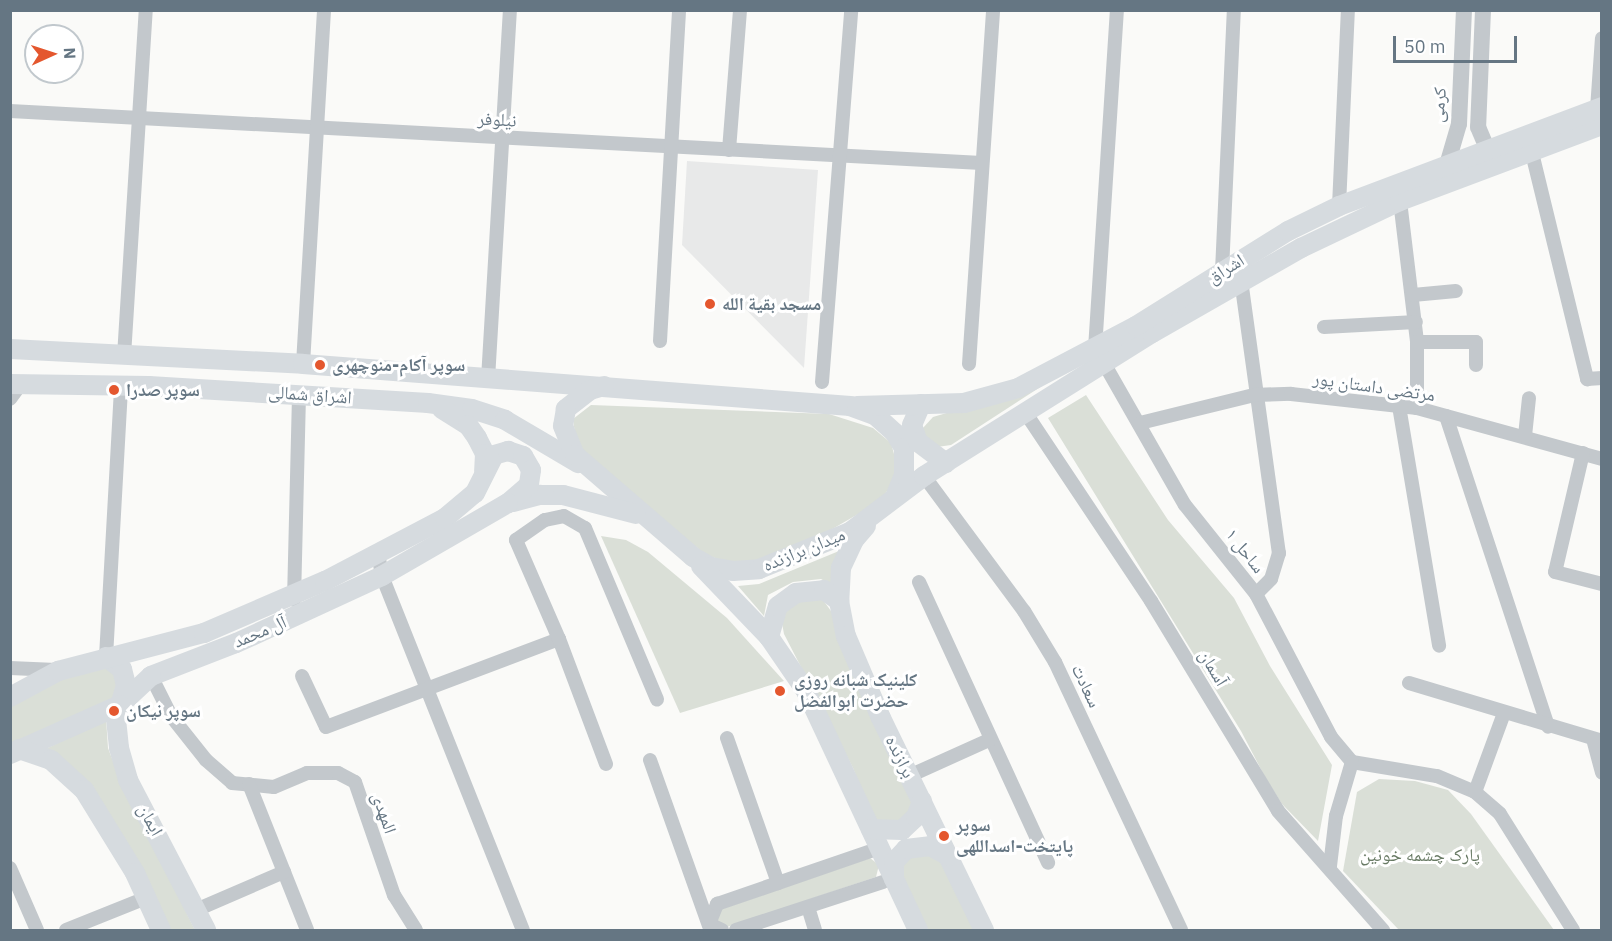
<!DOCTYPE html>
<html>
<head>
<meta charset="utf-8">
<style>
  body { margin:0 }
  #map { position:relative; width:1612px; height:941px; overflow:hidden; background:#fafaf8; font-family:"IBM Plex Sans","Noto Naskh Arabic",sans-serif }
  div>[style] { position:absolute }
  .built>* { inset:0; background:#e8e9e9 }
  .green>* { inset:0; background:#dadfd7 }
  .minor>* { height:14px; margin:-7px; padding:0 7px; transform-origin:7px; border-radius:7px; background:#c3c8cc }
  .tertiary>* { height:16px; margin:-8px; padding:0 8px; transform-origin:8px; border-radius:8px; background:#c3c8cc }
  .secondary>* { height:20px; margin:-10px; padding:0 10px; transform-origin:10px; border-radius:10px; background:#d6dbdf }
  .dots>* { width:16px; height:16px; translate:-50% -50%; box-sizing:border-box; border:3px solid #fff; border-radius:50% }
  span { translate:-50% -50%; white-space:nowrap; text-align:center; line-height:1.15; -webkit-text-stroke:6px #fff; paint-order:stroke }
  .street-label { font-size:18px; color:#657683 }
  .poi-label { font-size:18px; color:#657683; font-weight:700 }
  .left { translate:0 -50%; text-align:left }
  .park-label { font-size:18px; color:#687a64 }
  .frame { position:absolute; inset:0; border:12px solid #657683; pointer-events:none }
  .north { position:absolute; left:24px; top:24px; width:60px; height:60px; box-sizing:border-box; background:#fff; border:2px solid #c1c8cd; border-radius:50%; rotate:87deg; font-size:16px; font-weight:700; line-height:24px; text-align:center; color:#657683 }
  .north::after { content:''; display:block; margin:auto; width:21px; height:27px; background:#e4572e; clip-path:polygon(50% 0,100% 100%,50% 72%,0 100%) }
  .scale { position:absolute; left:1393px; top:36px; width:124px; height:27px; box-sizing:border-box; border:3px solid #657683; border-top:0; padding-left:8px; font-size:18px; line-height:21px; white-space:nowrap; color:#657683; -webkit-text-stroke:4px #fff; paint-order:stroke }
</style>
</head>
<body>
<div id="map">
  <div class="built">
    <i style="clip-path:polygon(687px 161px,818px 170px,804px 368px,682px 245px)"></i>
  </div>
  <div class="green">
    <i style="clip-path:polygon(1045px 384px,951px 445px,937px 447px,926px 442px,922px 429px,933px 417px)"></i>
    <i style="clip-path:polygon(1086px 395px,1168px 520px,1234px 598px,1270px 666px,1332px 765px,1318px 841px,1282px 804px,1265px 777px,1241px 731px,1048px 418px)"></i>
    <i style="clip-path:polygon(591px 405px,829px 414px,873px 428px,891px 443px,896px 461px,893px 483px,879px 502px,815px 539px,755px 561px,730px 564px,705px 554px,598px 468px,576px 441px,573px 419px)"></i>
    <i style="clip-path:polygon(601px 536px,626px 540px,648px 552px,727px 618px,784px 681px,680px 713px)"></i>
    <i style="clip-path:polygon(839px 551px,832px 585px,821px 579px,793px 582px,768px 595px,764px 616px,738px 586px,759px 584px)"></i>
    <i style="clip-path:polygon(805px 599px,823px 600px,831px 611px,913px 801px,906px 819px,889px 823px,873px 819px,853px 768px,784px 634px,781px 618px,790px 605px)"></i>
    <i style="clip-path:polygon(104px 663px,114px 673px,118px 690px,112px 701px,11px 747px,10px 706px,44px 681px)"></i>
    <i style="clip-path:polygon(106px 718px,108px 748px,119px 777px,195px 930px,166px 930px,148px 889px,44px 750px)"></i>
    <i style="clip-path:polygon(1379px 779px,1415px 781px,1448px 790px,1471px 814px,1554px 930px,1399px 930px,1343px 871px,1357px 792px)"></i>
    <i style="clip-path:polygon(927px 854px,943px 863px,975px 930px,928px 930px,899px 871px,910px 858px)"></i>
    <i style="clip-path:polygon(870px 858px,879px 865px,876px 877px,727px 927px,716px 921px,722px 909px)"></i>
  </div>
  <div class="minor">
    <i style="left:1597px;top:109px;width:71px;rotate:-86deg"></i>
    <i style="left:10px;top:111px;width:973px;rotate:3.06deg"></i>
    <i style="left:729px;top:150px;width:140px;rotate:-85.5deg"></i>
    <i style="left:1532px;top:153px;width:233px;rotate:76.3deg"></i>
    <i style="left:1587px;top:379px;width:15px;rotate:-4deg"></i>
    <i style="left:1400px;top:201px;width:142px;rotate:83.1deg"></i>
    <i style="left:1417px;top:342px;width:66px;rotate:90deg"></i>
    <i style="left:1339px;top:206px;width:196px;rotate:-87.4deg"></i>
    <i style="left:1222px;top:271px;width:261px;rotate:-87.4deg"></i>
    <i style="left:1241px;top:280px;width:276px;rotate:82.1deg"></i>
    <i style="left:1279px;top:553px;width:27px;rotate:107deg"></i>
    <i style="left:1271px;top:579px;width:21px;rotate:135deg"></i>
    <i style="left:1413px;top:295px;width:43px;rotate:-5.3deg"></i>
    <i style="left:1324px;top:327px;width:92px;rotate:-3.1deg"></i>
    <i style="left:660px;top:341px;width:332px;rotate:-86.7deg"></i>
    <i style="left:1417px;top:342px;width:59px"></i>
    <i style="left:1476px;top:342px;width:23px;rotate:90deg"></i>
    <i style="left:1095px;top:349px;width:340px;rotate:-86.3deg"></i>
    <i style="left:124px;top:356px;width:347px;rotate:-86.4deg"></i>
    <i style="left:303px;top:364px;width:355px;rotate:-86.6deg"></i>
    <i style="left:969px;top:364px;width:355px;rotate:-86.1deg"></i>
    <i style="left:1105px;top:365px;width:161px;rotate:60.3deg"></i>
    <i style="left:1185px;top:505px;width:114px;rotate:51.4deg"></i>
    <i style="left:1256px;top:594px;width:161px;rotate:62.3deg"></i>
    <i style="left:1331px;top:737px;width:33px;rotate:50deg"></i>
    <i style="left:488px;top:379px;width:370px;rotate:-86.6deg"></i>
    <i style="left:822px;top:382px;width:373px;rotate:-85.5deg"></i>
    <i style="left:10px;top:399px;width:19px;rotate:-54deg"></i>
    <i style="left:1399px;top:406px;width:243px;rotate:80.5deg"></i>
    <i style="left:1025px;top:412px;width:227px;rotate:56.3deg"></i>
    <i style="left:1151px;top:601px;width:245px;rotate:58.8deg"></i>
    <i style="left:1278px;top:811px;width:159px;rotate:48.6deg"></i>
    <i style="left:1446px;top:416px;width:327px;rotate:71.8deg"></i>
    <i style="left:1140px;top:423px;width:117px;rotate:-13.8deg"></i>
    <i style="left:1254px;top:395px;width:37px;rotate:-2deg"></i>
    <i style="left:1291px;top:394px;width:127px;rotate:6.3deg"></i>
    <i style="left:1417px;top:408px;width:192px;rotate:15.4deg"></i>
    <i style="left:1525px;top:436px;width:38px;rotate:-84deg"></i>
    <i style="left:1583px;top:453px;width:122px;rotate:103.2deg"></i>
    <i style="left:1555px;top:572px;width:49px;rotate:14.3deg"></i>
    <i style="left:924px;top:476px;width:168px;rotate:53.5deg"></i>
    <i style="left:1024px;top:611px;width:60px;rotate:58.7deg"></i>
    <i style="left:1055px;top:662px;width:296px;rotate:64.8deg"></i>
    <i style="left:378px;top:553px;width:23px;rotate:80deg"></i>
    <i style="left:382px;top:576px;width:381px;rotate:68.3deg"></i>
    <i style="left:919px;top:582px;width:309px;rotate:65.3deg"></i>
    <i style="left:294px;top:600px;width:205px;rotate:-88.6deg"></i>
    <i style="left:106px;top:657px;width:272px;rotate:-86.8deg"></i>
    <i style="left:10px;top:668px;width:46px;rotate:2.5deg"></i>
    <i style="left:151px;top:676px;width:45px;rotate:63.4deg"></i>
    <i style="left:171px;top:716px;width:56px;rotate:51.5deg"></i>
    <i style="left:206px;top:760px;width:35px;rotate:41deg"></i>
    <i style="left:232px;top:783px;width:42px;rotate:5.4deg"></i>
    <i style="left:274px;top:787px;width:36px;rotate:-23deg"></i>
    <i style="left:307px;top:773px;width:31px"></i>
    <i style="left:338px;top:773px;width:19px;rotate:28deg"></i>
    <i style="left:355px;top:782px;width:120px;rotate:71deg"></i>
    <i style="left:394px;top:895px;width:41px;rotate:57.8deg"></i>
    <i style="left:302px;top:676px;width:56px;rotate:64.8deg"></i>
    <i style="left:326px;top:727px;width:249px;rotate:-20.7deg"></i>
    <i style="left:1409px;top:683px;width:202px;rotate:16.7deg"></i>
    <i style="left:727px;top:738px;width:154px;rotate:70.6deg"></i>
    <i style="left:1593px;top:739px;width:35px;rotate:75deg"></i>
    <i style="left:650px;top:760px;width:176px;rotate:70.4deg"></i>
    <i style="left:1352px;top:762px;width:86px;rotate:9.4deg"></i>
    <i style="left:1437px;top:776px;width:41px;rotate:22.8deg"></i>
    <i style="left:1475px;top:792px;width:33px;rotate:41deg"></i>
    <i style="left:1500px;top:814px;width:137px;rotate:57.8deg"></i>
    <i style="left:606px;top:764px;width:134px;rotate:-110.6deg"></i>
    <i style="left:559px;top:639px;width:108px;rotate:-113.5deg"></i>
    <i style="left:516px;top:540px;width:35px;rotate:-35deg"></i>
    <i style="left:545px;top:520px;width:19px;rotate:-12deg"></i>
    <i style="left:564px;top:516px;width:24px;rotate:30deg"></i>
    <i style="left:585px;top:528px;width:186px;rotate:67.2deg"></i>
    <i style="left:909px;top:776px;width:88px;rotate:-24.2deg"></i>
    <i style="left:249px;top:784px;width:157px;rotate:68.3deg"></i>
    <i style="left:1475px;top:792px;width:84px;rotate:-69.8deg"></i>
    <i style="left:1330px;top:866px;width:50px;rotate:-83.2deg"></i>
    <i style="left:1336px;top:816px;width:56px;rotate:-73.5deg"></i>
    <i style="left:10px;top:868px;width:68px;rotate:66.5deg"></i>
    <i style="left:808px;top:907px;width:24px;rotate:73deg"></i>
    <i style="left:196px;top:910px;width:96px;rotate:-23.4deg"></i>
    <i style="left:66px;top:930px;width:86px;rotate:-21.8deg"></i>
    <i style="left:722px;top:930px;width:14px;rotate:-155deg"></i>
    <i style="left:709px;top:924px;width:22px;rotate:-68deg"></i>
    <i style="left:717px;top:904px;width:172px;rotate:-19deg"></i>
    <i style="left:736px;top:930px;width:155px;rotate:-18.1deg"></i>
  </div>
  <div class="tertiary">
    <i style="left:1483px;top:10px;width:117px;rotate:92.4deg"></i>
    <i style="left:1478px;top:127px;width:25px;rotate:67deg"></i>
    <i style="left:1447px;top:165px;width:43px;rotate:-73.7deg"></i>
    <i style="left:1459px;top:124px;width:114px;rotate:-87.5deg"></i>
  </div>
  <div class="secondary">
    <i style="left:10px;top:349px;width:293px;rotate:2.9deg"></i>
    <i style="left:303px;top:364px;width:549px;rotate:4.39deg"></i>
    <i style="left:850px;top:406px;width:27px;rotate:20deg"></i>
    <i style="left:875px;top:415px;width:27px;rotate:42deg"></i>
    <i style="left:895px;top:433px;width:17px;rotate:59deg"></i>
    <i style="left:904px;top:448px;width:27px;rotate:90deg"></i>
    <i style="left:904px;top:475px;width:24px;rotate:112deg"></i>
    <i style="left:10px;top:384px;width:139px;rotate:0.8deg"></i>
    <i style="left:149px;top:386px;width:280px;rotate:3.5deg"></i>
    <i style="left:428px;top:403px;width:44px;rotate:7.8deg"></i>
    <i style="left:472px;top:409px;width:35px;rotate:18deg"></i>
    <i style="left:505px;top:420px;width:85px;rotate:30.5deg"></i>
    <i style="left:604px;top:386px;width:15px;rotate:164deg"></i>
    <i style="left:590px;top:390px;width:31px;rotate:142deg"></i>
    <i style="left:566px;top:409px;width:17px;rotate:100deg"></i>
    <i style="left:563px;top:426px;width:31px;rotate:68deg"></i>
    <i style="left:575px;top:455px;width:156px;rotate:40.8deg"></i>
    <i style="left:693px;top:557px;width:21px;rotate:29deg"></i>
    <i style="left:711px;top:567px;width:22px;rotate:10deg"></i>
    <i style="left:733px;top:571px;width:26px;rotate:-4deg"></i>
    <i style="left:759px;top:569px;width:98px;rotate:-22.1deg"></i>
    <i style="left:850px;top:532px;width:93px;rotate:-37.1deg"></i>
    <i style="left:924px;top:476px;width:269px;rotate:-32.1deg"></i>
    <i style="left:1152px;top:333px;width:172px;rotate:-29.7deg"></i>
    <i style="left:1301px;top:248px;width:110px;rotate:-25.4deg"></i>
    <i style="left:1400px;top:201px;width:216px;rotate:-20.6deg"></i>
    <i style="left:921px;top:404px;width:23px;rotate:113deg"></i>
    <i style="left:912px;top:425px;width:18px;rotate:71deg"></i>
    <i style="left:918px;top:442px;width:35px;rotate:37deg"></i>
    <i style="left:857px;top:406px;width:107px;rotate:-1.6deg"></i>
    <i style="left:964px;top:403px;width:56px;rotate:-15.5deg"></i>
    <i style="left:1018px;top:388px;width:133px;rotate:-27.7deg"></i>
    <i style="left:1136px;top:326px;width:179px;rotate:-32deg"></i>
    <i style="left:1288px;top:231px;width:57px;rotate:-26.1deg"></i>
    <i style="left:1339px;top:206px;width:281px;rotate:-20.6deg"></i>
    <i style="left:442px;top:409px;width:31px;rotate:32deg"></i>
    <i style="left:468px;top:425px;width:16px;rotate:55deg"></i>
    <i style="left:477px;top:438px;width:18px;rotate:63deg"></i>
    <i style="left:485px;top:454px;width:17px;rotate:93deg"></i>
    <i style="left:513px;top:502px;width:28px;rotate:-15deg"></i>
    <i style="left:540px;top:495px;width:23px"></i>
    <i style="left:563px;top:495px;width:75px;rotate:14.6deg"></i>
    <i style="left:866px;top:526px;width:18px;rotate:131deg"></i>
    <i style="left:854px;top:540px;width:31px;rotate:115deg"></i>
    <i style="left:841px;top:568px;width:33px;rotate:93deg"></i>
    <i style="left:839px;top:601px;width:36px;rotate:79deg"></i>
    <i style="left:846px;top:636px;width:89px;rotate:66.9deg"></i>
    <i style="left:881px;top:718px;width:236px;rotate:64.1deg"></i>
    <i style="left:701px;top:566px;width:98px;rotate:46.2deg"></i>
    <i style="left:769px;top:637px;width:65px;rotate:55.6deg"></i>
    <i style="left:806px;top:691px;width:264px;rotate:64.9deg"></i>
    <i style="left:769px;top:637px;width:32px;rotate:-74deg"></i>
    <i style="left:778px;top:606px;width:22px;rotate:-36deg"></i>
    <i style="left:796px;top:593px;width:28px;rotate:-6deg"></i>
    <i style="left:824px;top:590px;width:19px;rotate:36deg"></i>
    <i style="left:106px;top:657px;width:20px;rotate:37deg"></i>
    <i style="left:122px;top:669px;width:16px;rotate:76deg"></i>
    <i style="left:126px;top:685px;width:35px;rotate:106deg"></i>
    <i style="left:116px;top:719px;width:29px;rotate:84deg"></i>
    <i style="left:119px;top:748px;width:33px;rotate:74deg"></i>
    <i style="left:128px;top:780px;width:169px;rotate:62.5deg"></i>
    <i style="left:10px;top:697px;width:55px;rotate:-28.4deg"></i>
    <i style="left:58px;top:671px;width:151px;rotate:-14.6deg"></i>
    <i style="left:204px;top:633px;width:132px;rotate:-23.3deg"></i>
    <i style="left:325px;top:581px;width:136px;rotate:-27.7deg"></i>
    <i style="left:445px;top:518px;width:39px;rotate:-40deg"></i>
    <i style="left:475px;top:493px;width:42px;rotate:-63.4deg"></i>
    <i style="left:494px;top:455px;width:15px;rotate:-16deg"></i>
    <i style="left:508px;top:451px;width:16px;rotate:18deg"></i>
    <i style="left:523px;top:456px;width:16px;rotate:60deg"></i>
    <i style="left:531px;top:470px;width:15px;rotate:98deg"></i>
    <i style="left:529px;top:485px;width:28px;rotate:139deg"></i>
    <i style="left:508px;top:503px;width:146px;rotate:149.9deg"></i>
    <i style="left:382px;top:576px;width:161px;rotate:155.3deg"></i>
    <i style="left:236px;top:643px;width:91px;rotate:158.8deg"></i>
    <i style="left:151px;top:676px;width:42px;rotate:136.9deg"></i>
    <i style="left:120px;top:705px;width:120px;rotate:156deg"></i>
    <i style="left:19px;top:749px;width:34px;rotate:19deg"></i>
    <i style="left:51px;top:760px;width:45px;rotate:42.3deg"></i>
    <i style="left:84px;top:790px;width:97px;rotate:58.4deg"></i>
    <i style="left:135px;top:873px;width:63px;rotate:65.5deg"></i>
    <i style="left:871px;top:829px;width:31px;rotate:2deg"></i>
    <i style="left:902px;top:830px;width:19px;rotate:-43deg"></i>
    <i style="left:916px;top:817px;width:17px;rotate:-69deg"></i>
    <i style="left:894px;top:879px;width:17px;rotate:-90deg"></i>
    <i style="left:894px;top:862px;width:18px;rotate:-47deg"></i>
    <i style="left:906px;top:849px;width:24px;rotate:-7deg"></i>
    <i style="left:930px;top:846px;width:21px;rotate:28deg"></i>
  </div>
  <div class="dots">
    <i style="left:710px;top:304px;background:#e4572e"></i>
    <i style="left:320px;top:365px;background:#e4572e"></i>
    <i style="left:114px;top:390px;background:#e4572e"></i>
    <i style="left:780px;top:691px;background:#e4572e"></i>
    <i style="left:114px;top:711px;background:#e4572e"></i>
    <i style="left:944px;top:836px;background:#e4572e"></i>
  </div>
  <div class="street-label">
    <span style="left:1439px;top:105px;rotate:-85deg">کرمی</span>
    <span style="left:497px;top:120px;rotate:3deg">نیلوفر</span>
    <span style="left:1226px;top:269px;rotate:-32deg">اشراق</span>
    <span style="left:1374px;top:387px;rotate:8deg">مرتضی داستان پور</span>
    <span style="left:310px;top:395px;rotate:4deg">اشراق شمالی</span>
    <span style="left:804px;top:550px;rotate:-22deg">میدان برازنده</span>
    <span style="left:1245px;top:551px;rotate:52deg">ساحل ۱</span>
    <span style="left:260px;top:632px;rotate:-23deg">آل محمد</span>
    <span style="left:1213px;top:668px;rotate:59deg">آسمان</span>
    <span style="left:1086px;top:686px;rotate:65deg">سعادت</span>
    <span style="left:900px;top:757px;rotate:64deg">برازنده</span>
    <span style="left:384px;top:813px;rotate:71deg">المهدی</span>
    <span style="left:150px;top:820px;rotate:61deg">ایمان</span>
  </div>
  <div class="poi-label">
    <span class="left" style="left:722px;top:304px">مسجد بقیة الله</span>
    <span class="left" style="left:332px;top:365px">سوپر آکام-منوچهری</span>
    <span class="left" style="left:126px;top:390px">سوپر صدرا</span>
    <span class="left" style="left:794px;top:691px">کلینیک شبانه روزی<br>حضرت ابوالفضل</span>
    <span class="left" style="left:126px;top:711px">سوپر نیکان</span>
    <span class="left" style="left:956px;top:836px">سوپر<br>پایتخت-اسداللهی</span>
  </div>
  <div class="park-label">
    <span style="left:1420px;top:855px">پارک چشمه خونین</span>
  </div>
  <div class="frame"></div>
  <div class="north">N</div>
  <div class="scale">50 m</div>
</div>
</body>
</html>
